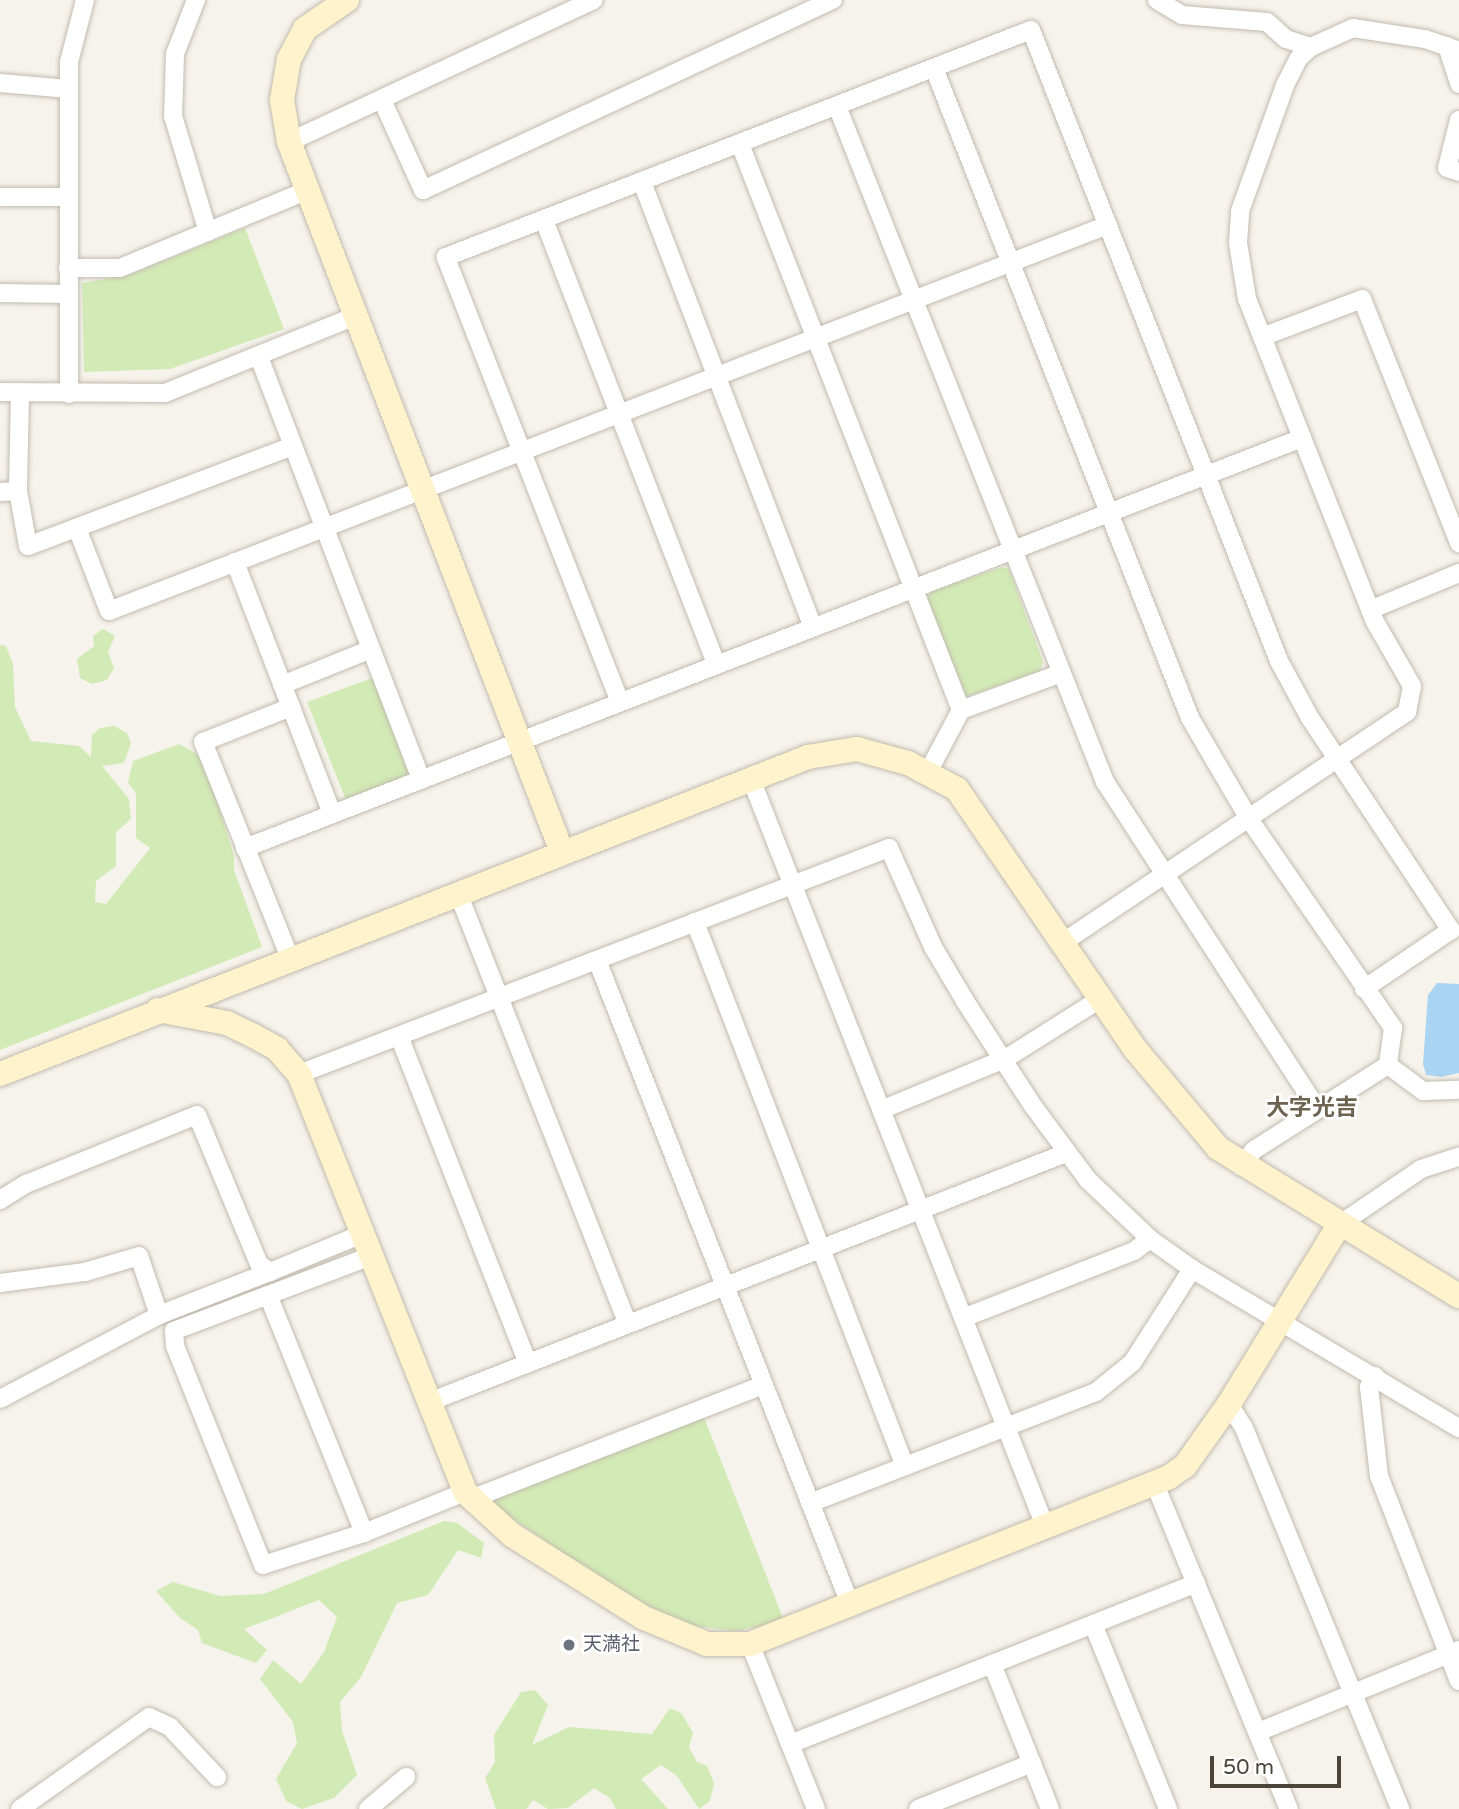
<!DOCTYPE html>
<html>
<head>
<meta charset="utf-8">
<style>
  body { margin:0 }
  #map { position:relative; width:1459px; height:1809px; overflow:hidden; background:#f6f3ec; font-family:"Varela Round","Noto Sans JP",sans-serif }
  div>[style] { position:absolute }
  .green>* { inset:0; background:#d2eab5 }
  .water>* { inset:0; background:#a9d4f2 }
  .roads { filter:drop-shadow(0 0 2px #c2bbae) drop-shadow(0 0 2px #c2bbae) }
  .street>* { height:18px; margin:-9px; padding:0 9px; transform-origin:9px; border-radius:9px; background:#fff }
  .secondary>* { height:24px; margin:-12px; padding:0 12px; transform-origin:12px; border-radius:12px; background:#fff3cd }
  .dots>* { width:19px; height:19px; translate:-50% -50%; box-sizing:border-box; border:4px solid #fff; border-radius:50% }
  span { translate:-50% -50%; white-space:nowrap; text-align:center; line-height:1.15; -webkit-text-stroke:5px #fff; paint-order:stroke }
  .worship-label { font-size:19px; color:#5b616d }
  .left { translate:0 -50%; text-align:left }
  .quarter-label { font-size:23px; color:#6e6250; font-weight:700 }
  .scale { position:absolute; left:1210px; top:1756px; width:131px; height:32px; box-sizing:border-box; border:4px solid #4b4439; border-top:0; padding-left:9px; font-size:21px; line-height:24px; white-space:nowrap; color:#4b4439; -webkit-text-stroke:5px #fff; paint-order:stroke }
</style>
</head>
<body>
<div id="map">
  <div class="green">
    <i style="clip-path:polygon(245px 228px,284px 329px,170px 369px,84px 372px,82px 283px,129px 275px)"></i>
    <i style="clip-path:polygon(1002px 567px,1009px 569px,1043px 662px,1040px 671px,965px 697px,927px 601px,930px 592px)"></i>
    <i style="clip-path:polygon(103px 629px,115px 636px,108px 652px,114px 668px,107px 680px,92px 684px,80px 678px,77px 659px,94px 646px,93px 636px)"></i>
    <i style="clip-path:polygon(0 645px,6px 646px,13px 664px,15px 707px,31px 741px,79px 746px,91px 757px,92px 735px,100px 728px,114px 726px,127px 733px,131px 743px,124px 763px,102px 766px,129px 799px,131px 819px,116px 832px,116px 866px,96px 881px,95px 902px,106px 904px,150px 848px,136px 838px,136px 793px,128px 783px,133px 761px,179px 744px,197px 754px,207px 769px,234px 856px,234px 870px,262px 947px,0 1050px)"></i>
    <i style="clip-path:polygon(380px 675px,423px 786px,351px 813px,307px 702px)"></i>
    <i style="clip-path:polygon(703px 1415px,783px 1618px,762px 1626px,735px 1631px,695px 1626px,663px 1613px,607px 1584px,492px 1504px,496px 1495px)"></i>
    <i style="clip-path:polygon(444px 1521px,457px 1523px,484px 1543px,481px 1558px,458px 1550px,428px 1595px,397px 1603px,361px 1677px,340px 1702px,342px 1731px,357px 1775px,334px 1798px,302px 1809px,286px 1801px,276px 1779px,297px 1743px,293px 1722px,260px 1679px,273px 1660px,301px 1684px,324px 1652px,337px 1617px,319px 1600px,244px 1629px,267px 1650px,256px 1663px,202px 1643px,198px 1630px,180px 1618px,156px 1591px,173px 1582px,220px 1596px,264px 1594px)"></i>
    <i style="clip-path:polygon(535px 1690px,548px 1705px,532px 1745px,569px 1727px,652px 1734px,670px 1708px,682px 1714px,693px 1733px,689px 1747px,697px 1762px,707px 1766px,714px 1783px,710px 1801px,699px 1809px,677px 1776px,661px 1765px,641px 1779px,668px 1809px,616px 1809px,610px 1798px,594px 1788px,568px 1808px,548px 1809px,533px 1800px,526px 1809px,496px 1809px,485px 1778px,495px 1762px,494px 1735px,521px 1692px)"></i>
  </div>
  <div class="water">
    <i style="clip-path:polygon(1437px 983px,1459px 984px,1459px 1073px,1441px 1077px,1426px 1075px,1423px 1064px,1428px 995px)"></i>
  </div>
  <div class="roads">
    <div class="street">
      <i style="left:196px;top:0;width:58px;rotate:111.3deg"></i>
      <i style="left:175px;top:54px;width:62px;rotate:91.8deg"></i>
      <i style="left:173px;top:116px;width:121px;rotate:73.2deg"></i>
      <i style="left:1157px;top:0;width:29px;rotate:31deg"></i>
      <i style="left:1182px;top:15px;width:85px;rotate:4.7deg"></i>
      <i style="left:1267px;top:22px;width:25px;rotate:42deg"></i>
      <i style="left:1286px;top:39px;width:26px;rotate:18deg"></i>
      <i style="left:1447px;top:46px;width:40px;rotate:72deg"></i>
      <i style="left:934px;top:68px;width:699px;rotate:68.5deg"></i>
      <i style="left:1190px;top:718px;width:117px;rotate:59.7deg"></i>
      <i style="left:1249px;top:819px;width:254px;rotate:55.4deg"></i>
      <i style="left:1393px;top:1028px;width:37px;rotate:98deg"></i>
      <i style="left:1388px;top:1065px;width:159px;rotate:147.6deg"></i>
      <i style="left:1254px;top:1150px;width:21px;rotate:129deg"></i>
      <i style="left:0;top:83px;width:69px;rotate:5deg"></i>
      <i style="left:382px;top:100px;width:99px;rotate:65.5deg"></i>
      <i style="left:423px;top:190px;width:452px;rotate:-24.9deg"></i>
      <i style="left:837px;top:106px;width:727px;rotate:68.37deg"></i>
      <i style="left:1105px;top:782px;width:389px;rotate:57deg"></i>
      <i style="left:1459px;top:120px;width:49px;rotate:104deg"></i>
      <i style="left:1447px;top:168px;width:13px;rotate:18deg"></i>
      <i style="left:289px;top:142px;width:336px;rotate:-25deg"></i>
      <i style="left:740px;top:144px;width:608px;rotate:68.67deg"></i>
      <i style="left:642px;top:182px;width:477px;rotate:69deg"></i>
      <i style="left:0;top:197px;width:69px"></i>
      <i style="left:544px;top:220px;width:477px;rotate:68.8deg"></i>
      <i style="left:68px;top:268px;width:52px"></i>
      <i style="left:120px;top:268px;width:204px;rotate:-22.5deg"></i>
      <i style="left:0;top:293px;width:68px;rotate:0.8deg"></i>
      <i style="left:1262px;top:337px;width:107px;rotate:-20.8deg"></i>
      <i style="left:1362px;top:299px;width:263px;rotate:68.3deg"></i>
      <i style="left:259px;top:357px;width:453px;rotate:69deg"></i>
      <i style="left:0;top:392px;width:165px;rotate:0.3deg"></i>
      <i style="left:165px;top:393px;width:206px;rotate:-22deg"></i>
      <i style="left:20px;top:393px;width:98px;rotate:91.2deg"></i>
      <i style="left:18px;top:491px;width:56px;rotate:79.7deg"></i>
      <i style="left:28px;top:546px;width:283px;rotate:-20.7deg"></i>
      <i style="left:69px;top:394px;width:332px;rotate:-90deg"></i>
      <i style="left:69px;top:62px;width:64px;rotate:-75.5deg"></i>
      <i style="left:0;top:492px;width:18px;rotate:-3deg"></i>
      <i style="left:77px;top:528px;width:89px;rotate:68.9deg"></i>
      <i style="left:109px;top:611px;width:1071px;rotate:-21.13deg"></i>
      <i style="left:235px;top:562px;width:270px;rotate:68.9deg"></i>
      <i style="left:1370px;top:610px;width:96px;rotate:-22.6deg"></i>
      <i style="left:282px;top:685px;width:96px;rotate:-22deg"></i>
      <i style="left:620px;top:702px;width:478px;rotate:-111.4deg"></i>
      <i style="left:446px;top:257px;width:627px;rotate:-21.21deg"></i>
      <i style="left:1031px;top:30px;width:678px;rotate:68.54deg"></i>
      <i style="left:1279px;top:661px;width:65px;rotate:61.5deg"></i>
      <i style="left:1310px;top:718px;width:255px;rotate:56.4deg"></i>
      <i style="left:1451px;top:930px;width:105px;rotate:145.9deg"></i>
      <i style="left:928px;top:772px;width:70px;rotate:-62deg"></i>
      <i style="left:961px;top:710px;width:104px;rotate:-20.2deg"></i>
      <i style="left:751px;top:779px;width:803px;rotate:68.52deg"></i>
      <i style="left:245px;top:848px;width:1134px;rotate:-21.2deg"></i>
      <i style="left:458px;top:893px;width:463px;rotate:68.5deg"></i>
      <i style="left:695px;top:922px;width:581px;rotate:68.91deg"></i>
      <i style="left:1065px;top:941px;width:412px;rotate:-33.8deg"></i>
      <i style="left:1407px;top:712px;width:26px;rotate:-79deg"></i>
      <i style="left:1412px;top:686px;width:74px;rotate:-120deg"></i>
      <i style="left:1375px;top:622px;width:347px;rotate:-111.6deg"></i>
      <i style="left:1247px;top:299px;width:57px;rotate:-99.1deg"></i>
      <i style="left:1238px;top:243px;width:32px;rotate:-86deg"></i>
      <i style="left:1240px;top:211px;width:134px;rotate:-70.3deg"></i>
      <i style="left:1285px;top:85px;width:30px;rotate:-63deg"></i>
      <i style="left:1299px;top:58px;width:16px;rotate:-43deg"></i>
      <i style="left:1311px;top:47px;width:46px;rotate:-24.3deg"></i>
      <i style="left:1353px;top:28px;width:73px;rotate:8.7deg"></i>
      <i style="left:1425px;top:39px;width:36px;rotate:19deg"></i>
      <i style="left:290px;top:958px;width:233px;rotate:-111.9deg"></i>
      <i style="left:203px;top:742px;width:95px;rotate:-21.7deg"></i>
      <i style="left:597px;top:960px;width:692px;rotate:68.55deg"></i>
      <i style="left:399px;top:1036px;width:352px;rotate:68.5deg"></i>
      <i style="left:1388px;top:1065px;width:44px;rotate:36.6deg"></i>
      <i style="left:1423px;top:1091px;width:36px;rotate:-2deg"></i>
      <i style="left:299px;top:1074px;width:632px;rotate:-20.96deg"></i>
      <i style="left:889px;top:848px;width:108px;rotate:66deg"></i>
      <i style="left:933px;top:947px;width:63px;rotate:59.3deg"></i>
      <i style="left:965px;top:1001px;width:125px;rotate:57.1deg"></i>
      <i style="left:1033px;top:1106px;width:92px;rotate:53.4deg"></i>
      <i style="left:1088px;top:1180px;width:86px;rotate:43.6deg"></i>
      <i style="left:1150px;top:1239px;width:52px;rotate:35.5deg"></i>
      <i style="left:1192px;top:1269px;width:311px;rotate:30.8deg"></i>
      <i style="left:881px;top:1110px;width:134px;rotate:-22.4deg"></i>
      <i style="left:1005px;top:1059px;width:115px;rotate:-32.2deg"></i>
      <i style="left:0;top:1200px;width:31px;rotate:-32deg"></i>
      <i style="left:26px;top:1184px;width:184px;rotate:-22deg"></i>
      <i style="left:197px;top:1115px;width:161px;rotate:67.4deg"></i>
      <i style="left:259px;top:1264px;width:14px;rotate:36deg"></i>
      <i style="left:270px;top:1272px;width:100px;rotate:-22.4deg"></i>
      <i style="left:1339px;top:1225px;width:99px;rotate:-34.3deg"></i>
      <i style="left:1421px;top:1169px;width:40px;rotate:-18deg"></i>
      <i style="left:371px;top:1256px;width:211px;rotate:159.2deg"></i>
      <i style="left:174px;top:1331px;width:15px;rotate:86deg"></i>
      <i style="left:175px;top:1346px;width:236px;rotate:68.1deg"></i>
      <i style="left:263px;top:1565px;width:106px;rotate:-17.6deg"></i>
      <i style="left:364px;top:1533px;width:109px;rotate:-22.1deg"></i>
      <i style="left:0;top:1283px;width:86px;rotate:-7.4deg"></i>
      <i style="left:85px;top:1272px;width:56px;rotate:-16.5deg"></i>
      <i style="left:139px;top:1256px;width:62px;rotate:71.3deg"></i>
      <i style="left:268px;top:1295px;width:257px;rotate:68deg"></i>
      <i style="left:963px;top:1318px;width:184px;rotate:-21.4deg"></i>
      <i style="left:1134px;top:1251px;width:20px;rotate:-37deg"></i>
      <i style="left:1375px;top:1376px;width:13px;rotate:119deg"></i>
      <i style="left:1369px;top:1387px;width:90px;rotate:83.6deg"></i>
      <i style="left:1379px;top:1476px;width:220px;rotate:68.7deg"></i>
      <i style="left:0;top:1399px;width:180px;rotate:-27.8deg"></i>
      <i style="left:159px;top:1315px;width:119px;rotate:-21.2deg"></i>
      <i style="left:429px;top:1402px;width:684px;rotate:-21.35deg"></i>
      <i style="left:1229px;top:1404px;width:28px;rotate:58deg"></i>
      <i style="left:1244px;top:1428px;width:412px;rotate:67.7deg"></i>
      <i style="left:1154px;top:1482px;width:354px;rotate:67.6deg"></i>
      <i style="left:471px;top:1499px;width:314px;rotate:-21.3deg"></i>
      <i style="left:810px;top:1503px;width:307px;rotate:-21.2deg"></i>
      <i style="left:1096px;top:1392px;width:46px;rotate:-38.9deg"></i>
      <i style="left:1132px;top:1363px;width:112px;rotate:-57.4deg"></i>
      <i style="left:1093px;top:1624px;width:200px;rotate:67.9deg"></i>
      <i style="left:750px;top:1644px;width:178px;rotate:68.2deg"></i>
      <i style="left:992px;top:1664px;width:156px;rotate:68.2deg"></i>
      <i style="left:1258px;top:1732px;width:217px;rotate:-22.2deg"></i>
      <i style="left:790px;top:1744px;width:437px;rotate:-21.6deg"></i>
      <i style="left:20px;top:1809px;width:158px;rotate:-35.5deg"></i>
      <i style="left:149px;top:1717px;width:23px;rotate:25deg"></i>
      <i style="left:170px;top:1727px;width:69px;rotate:46.8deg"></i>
      <i style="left:368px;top:1809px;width:50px;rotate:-40.1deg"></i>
      <i style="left:918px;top:1809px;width:123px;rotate:-22deg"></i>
    </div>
    <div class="secondary">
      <i style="left:347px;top:0;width:51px;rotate:145.4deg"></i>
      <i style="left:305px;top:29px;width:34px;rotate:118deg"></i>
      <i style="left:289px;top:59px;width:42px;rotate:99.7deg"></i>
      <i style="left:282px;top:100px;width:43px;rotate:80.5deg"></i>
      <i style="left:289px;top:142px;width:761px;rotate:68.97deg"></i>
      <i style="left:158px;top:1010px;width:70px;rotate:10.7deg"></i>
      <i style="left:227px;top:1023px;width:28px;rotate:26deg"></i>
      <i style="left:252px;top:1035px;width:29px;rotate:29deg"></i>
      <i style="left:277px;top:1049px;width:33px;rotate:49deg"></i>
      <i style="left:299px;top:1074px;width:450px;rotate:68.3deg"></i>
      <i style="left:465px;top:1492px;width:64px;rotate:42.5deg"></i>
      <i style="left:512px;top:1535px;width:156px;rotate:32.2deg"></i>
      <i style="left:644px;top:1618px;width:68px;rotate:22.4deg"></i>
      <i style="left:707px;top:1644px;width:43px"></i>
      <i style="left:750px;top:1644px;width:451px;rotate:-21.7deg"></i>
      <i style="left:1169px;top:1477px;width:19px;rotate:-35deg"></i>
      <i style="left:1185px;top:1466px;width:76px;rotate:-54.6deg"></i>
      <i style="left:1229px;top:1404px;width:210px;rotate:-58.4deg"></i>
      <i style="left:0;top:1074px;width:868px;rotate:-21.42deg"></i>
      <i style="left:808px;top:757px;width:50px;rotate:-9.3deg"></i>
      <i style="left:857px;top:749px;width:53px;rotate:15.4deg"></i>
      <i style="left:908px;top:763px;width:55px;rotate:28deg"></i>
      <i style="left:957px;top:789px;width:315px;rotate:55.6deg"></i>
      <i style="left:1135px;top:1049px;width:129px;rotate:50deg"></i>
      <i style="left:1218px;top:1148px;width:283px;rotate:31.6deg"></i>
    </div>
  </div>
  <div class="dots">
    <i style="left:569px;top:1645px;background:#6b7280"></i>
  </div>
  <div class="worship-label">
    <span class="left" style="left:583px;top:1645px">天満社</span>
  </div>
  <div class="quarter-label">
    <span style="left:1312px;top:1108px">大字光吉</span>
  </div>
  <div class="scale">50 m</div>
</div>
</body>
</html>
